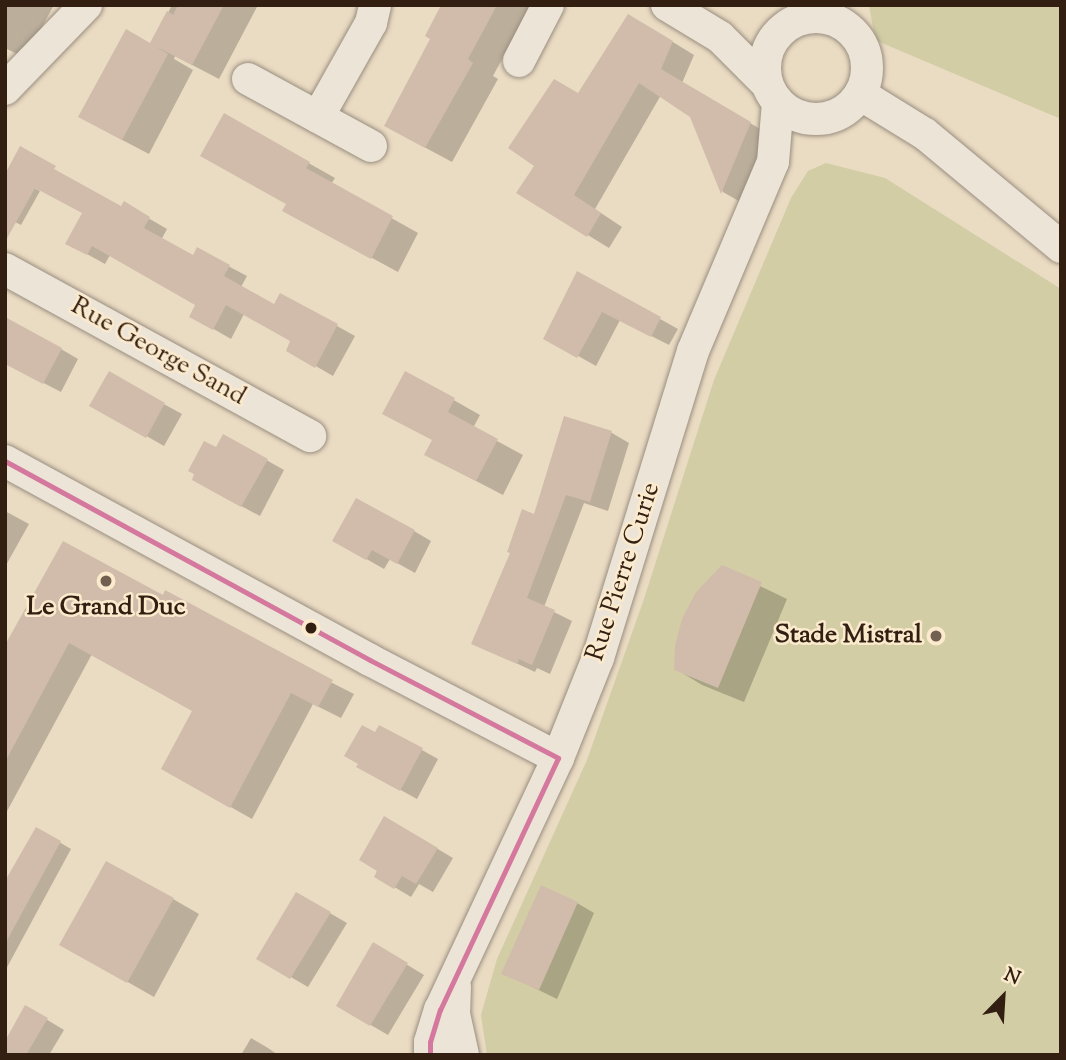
<!DOCTYPE html>
<html>
<head>
<meta charset="utf-8">
<style>
  body { margin:0 }
  #map { position:relative; width:1066px; height:1060px; overflow:hidden; background:#eadbc3; font-family:"Sorts Mill Goudy",serif }
  div>[style] { position:absolute }
  .green>* { inset:0; background:#d2cda5 }
  .shadow>* { inset:0; background:#0003 }
  .building>* { inset:0; background:#d1bcab }
  .roads { filter:drop-shadow(0 0 2px #998e7f) drop-shadow(0 0 2px #998e7f) }
  .minor>* { height:32px; margin:-16px; padding:0 16px; transform-origin:16px; border-radius:16px; background:#ede4d8 }
  .minor>.ring { margin:-16px; padding:0; box-sizing:content-box; background:none; border:32px solid #ede4d8; border-radius:50% }
  .bus-1>* { height:5px; margin:-2.5px; padding:0 2.5px; transform-origin:2.5px; border-radius:2.5px; background:#d4789d }
  .dots>* { width:19px; height:19px; translate:-50% -50%; box-sizing:border-box; border:4px solid #fceacd; border-radius:50% }
  span { translate:-50% -50%; white-space:nowrap; text-align:center; line-height:1.15; -webkit-text-stroke:5px #fceacd; paint-order:stroke }
  .street-label { font-size:26px; color:#321f12 }
  .poi-label { font-size:26px; color:#321f12; font-weight:700 }
  .right { translate:-100% -50%; text-align:right }
  .frame { position:absolute; inset:0; border:7px solid #321f12; pointer-events:none }
  .north { position:absolute; left:968px; top:962px; width:70px; height:70px; -webkit-text-stroke:5px #fceacd; paint-order:stroke; rotate:24deg; font-size:19px; font-weight:700; line-height:28px; text-align:center; color:#321f12 }
  .north::after { content:''; display:block; margin:auto; width:24px; height:32px; background:#321f12; clip-path:polygon(50% 0,100% 100%,50% 72%,0 100%) }
</style>
</head>
<body>
<div id="map">
  <div class="green">
    <i style="clip-path:polygon(869px 5px,1061px 5px,1061px 119px,875px 40px)"></i>
    <i style="clip-path:polygon(826px 163px,885px 178px,1061px 289px,1061px 1055px,487px 1055px,481px 1015px,497px 959px,587px 760px,644px 599px,714px 380px,791px 198px,808px 171px)"></i>
  </div>
  <div class="shadow">
    <i style="clip-path:polygon(5px 5px,54px 5px,25px 58px,5px 48px)"></i>
    <i style="clip-path:polygon(172px 5px,258px 5px,219px 79px,175px 56px,174px 59px,193px 70px,149px 154px,107px 132px)"></i>
    <i style="clip-path:polygon(443px 5px,531px 5px,493px 76px,498px 79px,452px 162px,413px 141px,433px 39px)"></i>
    <i style="clip-path:polygon(650px 28px,694px 55px,682px 83px,772px 136px,744px 204px,723px 192px,692px 116px,661px 95px,595px 209px,622px 227px,609px 248px,519px 193px,579px 95px)"></i>
    <i style="clip-path:polygon(225px 116px,335px 178px,331px 184px,418px 233px,398px 272px,311px 225px,288px 204px)"></i>
    <i style="clip-path:polygon(5px 172px,40px 191px,21px 225px,5px 217px)"></i>
    <i style="clip-path:polygon(124px 204px,167px 229px,161px 240px,194px 258px,198px 250px,247px 276px,241px 287px,274px 306px,281px 295px,355px 336px,333px 376px,288px 350px,292px 340px,244px 314px,231px 339px,191px 316px,197px 304px,110px 255px,105px 264px,85px 253px)"></i>
    <i style="clip-path:polygon(578px 273px,678px 329px,669px 345px,620px 320px,596px 366px,546px 338px)"></i>
    <i style="clip-path:polygon(61px 349px,78px 359px,61px 392px,5px 363px)"></i>
    <i style="clip-path:polygon(406px 373px,480px 415px,473px 428px,523px 455px,503px 495px,453px 469px,434px 440px)"></i>
    <i style="clip-path:polygon(109px 374px,182px 414px,164px 446px,92px 405px)"></i>
    <i style="clip-path:polygon(565px 419px,612px 433px,629px 443px,608px 511px,584px 503px,544px 607px,572px 621px,550px 674px,537px 668px,535px 672px,474px 643px,536px 517px)"></i>
    <i style="clip-path:polygon(224px 436px,284px 470px,260px 516px,211px 490px,216px 449px)"></i>
    <i style="clip-path:polygon(5px 511px,29px 524px,5px 567px)"></i>
    <i style="clip-path:polygon(414px 531px,431px 541px,415px 573px,390px 559px,384px 569px,335px 541px)"></i>
    <i style="clip-path:polygon(722px 568px,787px 599px,744px 702px,702px 685px,676px 669px)"></i>
    <i style="clip-path:polygon(164px 597px,354px 694px,341px 718px,313px 704px,252px 819px,163px 769px,194px 711px,92px 654px,5px 815px,5px 651px)"></i>
    <i style="clip-path:polygon(376px 735px,422px 750px,438px 759px,417px 799px,359px 767px)"></i>
    <i style="clip-path:polygon(385px 818px,453px 858px,433px 892px,419px 884px,411px 897px,376px 876px)"></i>
    <i style="clip-path:polygon(37px 829px,71px 849px,5px 971px,5px 887px)"></i>
    <i style="clip-path:polygon(297px 894px,347px 923px,308px 987px,258px 958px)"></i>
    <i style="clip-path:polygon(173px 899px,199px 914px,154px 997px,61px 944px)"></i>
    <i style="clip-path:polygon(577px 903px,594px 913px,557px 999px,504px 973px)"></i>
    <i style="clip-path:polygon(391px 955px,424px 975px,388px 1035px,338px 1006px)"></i>
    <i style="clip-path:polygon(26px 1007px,64px 1030px,49px 1055px,5px 1055px)"></i>
    <i style="clip-path:polygon(251px 1038px,268px 1048px,278px 1055px,241px 1055px)"></i>
  </div>
  <div class="building">
    <i style="clip-path:polygon(178px 5px,224px 5px,192px 65px,155px 46px,168px 54px,122px 140px,78px 117px,126px 29px,150px 43px,167px 11px,173px 15px)"></i>
    <i style="clip-path:polygon(441px 5px,497px 5px,468px 59px,473px 63px,425px 148px,384px 126px,430px 39px,425px 36px)"></i>
    <i style="clip-path:polygon(628px 14px,673px 41px,661px 69px,751px 122px,721px 194px,690px 117px,639px 83px,574px 195px,601px 213px,587px 237px,516px 193px,534px 166px,508px 148px,554px 79px,578px 93px)"></i>
    <i style="clip-path:polygon(224px 113px,310px 162px,306px 168px,393px 216px,371px 259px,282px 211px,286px 204px,200px 156px)"></i>
    <i style="clip-path:polygon(20px 146px,56px 166px,54px 169px,121px 206px,124px 201px,150px 217px,144px 228px,193px 255px,197px 247px,230px 265px,224px 276px,274px 304px,280px 293px,338px 324px,315px 368px,286px 351px,290px 341px,226px 305px,213px 330px,189px 317px,195px 305px,92px 246px,87px 255px,65px 244px,82px 213px,35px 188px,5px 242px,5px 174px)"></i>
    <i style="clip-path:polygon(577px 271px,661px 317px,651px 337px,602px 312px,577px 358px,543px 339px)"></i>
    <i style="clip-path:polygon(5px 317px,62px 348px,43px 384px,5px 364px)"></i>
    <i style="clip-path:polygon(109px 371px,165px 403px,146px 438px,89px 406px)"></i>
    <i style="clip-path:polygon(405px 371px,455px 398px,448px 412px,498px 439px,476px 481px,424px 455px,432px 440px,382px 414px)"></i>
    <i style="clip-path:polygon(564px 416px,612px 431px,590px 502px,566px 495px,527px 598px,555px 610px,532px 665px,519px 659px,517px 664px,471px 644px,510px 553px,507px 552px,522px 509px,534px 514px)"></i>
    <i style="clip-path:polygon(223px 434px,268px 459px,241px 507px,192px 480px,194px 474px,188px 471px,204px 441px,216px 447px)"></i>
    <i style="clip-path:polygon(356px 498px,415px 530px,397px 564px,372px 550px,366px 560px,332px 541px)"></i>
    <i style="clip-path:polygon(63px 541px,163px 595px,165px 590px,333px 680px,318px 707px,291px 693px,230px 808px,161px 769px,192px 711px,69px 643px,5px 762px,5px 645px)"></i>
    <i style="clip-path:polygon(722px 565px,762px 582px,718px 688px,674px 670px,675px 646px,682px 619px,696px 592px)"></i>
    <i style="clip-path:polygon(362px 725px,375px 732px,379px 725px,423px 748px,400px 791px,356px 767px,358px 764px,344px 756px)"></i>
    <i style="clip-path:polygon(384px 816px,438px 848px,416px 884px,402px 876px,394px 889px,374px 877px,377px 871px,359px 860px)"></i>
    <i style="clip-path:polygon(36px 827px,61px 841px,5px 944px,5px 881px)"></i>
    <i style="clip-path:polygon(106px 861px,174px 898px,127px 983px,59px 945px)"></i>
    <i style="clip-path:polygon(541px 885px,578px 902px,539px 990px,501px 974px)"></i>
    <i style="clip-path:polygon(296px 892px,331px 912px,290px 979px,256px 959px)"></i>
    <i style="clip-path:polygon(373px 942px,408px 963px,370px 1026px,336px 1006px)"></i>
    <i style="clip-path:polygon(25px 1005px,48px 1018px,26px 1055px,5px 1055px,5px 1041px)"></i>
  </div>
  <div class="roads">
    <div class="minor">
      <i style="left:667px;top:5px;width:62px;rotate:31.1deg"></i>
      <i style="left:720px;top:37px;width:66px;rotate:45deg"></i>
      <i class="ring" style="left:765px;top:17px;width:70px;height:70px"></i>
      <i style="left:519px;top:61px;width:63px;rotate:-62.6deg"></i>
      <i style="left:248px;top:79px;width:140px;rotate:28.6deg"></i>
      <i style="left:5px;top:89px;width:117px;rotate:-46deg"></i>
      <i style="left:860px;top:94px;width:76px;rotate:31.6deg"></i>
      <i style="left:925px;top:134px;width:177px;rotate:39.7deg"></i>
      <i style="left:318px;top:117px;width:108px;rotate:-60.6deg"></i>
      <i style="left:371px;top:23px;width:18px;rotate:-77deg"></i>
      <i style="left:5px;top:269px;width:348px;rotate:28.7deg"></i>
      <i style="left:5px;top:461px;width:416px;rotate:28.6deg"></i>
      <i style="left:370px;top:660px;width:212px;rotate:27.5deg"></i>
      <i style="left:455px;top:987px;width:27px;rotate:92deg"></i>
      <i style="left:454px;top:1014px;width:42px;rotate:77.6deg"></i>
      <i style="left:430px;top:1055px;width:13px;rotate:-90deg"></i>
      <i style="left:430px;top:1042px;width:34px;rotate:-73deg"></i>
      <i style="left:440px;top:1010px;width:278px;rotate:-64.9deg"></i>
      <i style="left:558px;top:758px;width:108px;rotate:-68.2deg"></i>
      <i style="left:598px;top:658px;width:321px;rotate:-72.8deg"></i>
      <i style="left:693px;top:351px;width:205px;rotate:-67.1deg"></i>
      <i style="left:773px;top:162px;width:60px;rotate:-85.2deg"></i>
    </div>
  </div>
  <div class="bus-1">
    <i style="left:5px;top:461px;width:416px;rotate:28.6deg"></i>
    <i style="left:370px;top:660px;width:212px;rotate:27.5deg"></i>
    <i style="left:430px;top:1055px;width:13px;rotate:-90deg"></i>
    <i style="left:430px;top:1042px;width:34px;rotate:-73deg"></i>
    <i style="left:440px;top:1010px;width:278px;rotate:-64.9deg"></i>
  </div>
  <div class="dots">
    <i style="left:106px;top:581px;background:#726150"></i>
    <i style="left:311px;top:628px;background:#321f12"></i>
    <i style="left:936px;top:636px;background:#726150"></i>
  </div>
  <div class="street-label">
    <span style="left:158px;top:352px;rotate:29deg">Rue George Sand</span>
    <span style="left:624px;top:572px;rotate:-72deg">Rue Pierre Curie</span>
  </div>
  <div class="poi-label">
    <span style="left:106px;top:608px">Le Grand Duc</span>
    <span class="right" style="left:922px;top:636px">Stade Mistral</span>
  </div>
  <div class="frame"></div>
  <div class="north">N</div>
</div>
</body>
</html>
